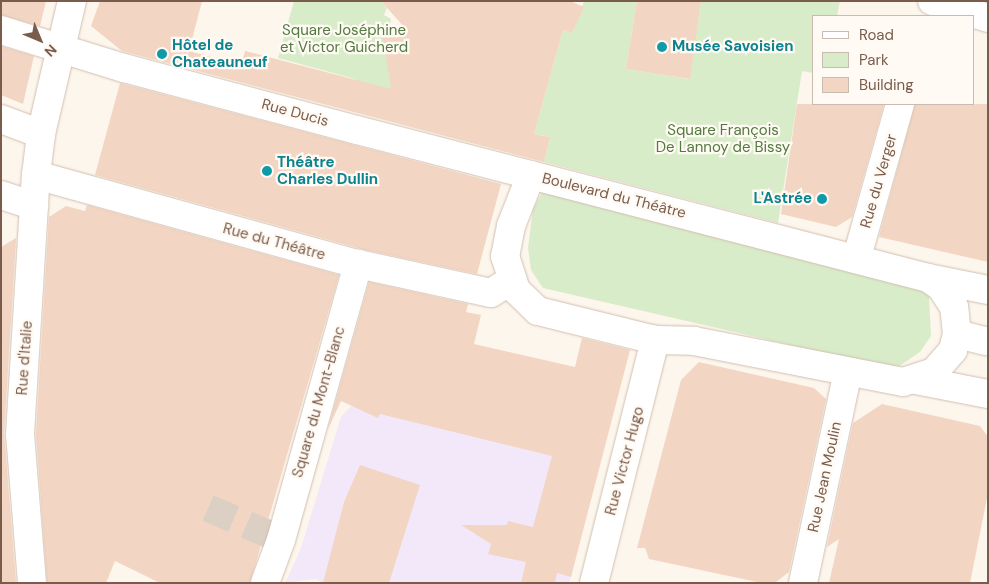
<!DOCTYPE html>
<html>
<head>
<meta charset="utf-8">
<style>
  body { margin:0 }
  #map { position:relative; width:989px; height:584px; overflow:hidden; background:#fdf6ec; font-family:"DM Sans",sans-serif }
  div>[style] { position:absolute }
  .education>* { inset:0; background:#f3e8fa }
  .green>* { inset:0; background:#d8ecc9 }
  .building>* { inset:0; background:#f3d5c3 }
  .minor-tunnel>* { height:28px; margin-top:-14px; transform-origin:0; background:repeating-linear-gradient(90deg,#dcd0c4 0 28px,transparent 0 42px) }
  .roads { filter:drop-shadow(0 0 1px #d1beb0) drop-shadow(0 0 1px #d1beb0) }
  .minor>* { height:28px; margin:-14px; padding:0 14px; transform-origin:14px; border-radius:14px; background:#fff }
  .dots>* { width:14px; height:14px; translate:-50% -50%; box-sizing:border-box; border:2px solid #fffaf3; border-radius:50% }
  span { translate:-50% -50%; white-space:nowrap; text-align:center; line-height:1.15; -webkit-text-stroke:4.5px #fffaf3; paint-order:stroke }
  .park-label { font-size:15px; color:#537a41 }
  .culture-label { font-size:15px; color:#0d838f; font-weight:700 }
  .left { translate:0 -50%; text-align:left }
  .right { translate:-100% -50%; text-align:right }
  .street-label { font-size:15px; color:#7a5c4d }
  .frame { position:absolute; inset:0; border:2px solid #7a5c4d; pointer-events:none }
  .legend { position:absolute; left:812px; top:15px; width:162px; height:90px; box-sizing:border-box; background:#fffaf3; border:1px solid #cabbb1; margin:0; padding:6px 9px; list-style:none; font-size:15px; color:#7a5c4d }
  .legend li { display:flex; align-items:center; gap:10px; height:25px }
  .legend b { width:25px; border:1px solid #cabbb1 }
  .north { position:absolute; left:15px; top:15px; width:50px; height:50px; -webkit-text-stroke:4px #fffaf3; paint-order:stroke; rotate:135deg; font-size:14px; font-weight:700; line-height:20px; text-align:center; color:#7a5c4d }
  .north::after { content:''; display:block; margin:auto; width:18px; height:22px; background:#7a5c4d; clip-path:polygon(50% 0,100% 100%,50% 72%,0 100%) }
</style>
</head>
<body>
<div id="map">
  <div class="education">
    <i style="clip-path:polygon(351px 406px,599px 467px,569px 583px,323px 583px,316px 579px,285px 583px,300px 551px,341px 417px)"></i>
  </div>
  <div class="green">
    <i style="clip-path:polygon(294px 1px,381px 1px,387px 8px,384px 15px,391px 19px,389px 31px,382px 32px,382px 37px,390px 37px,415px 103px,353px 86px,355px 79px,278px 58px)"></i>
    <i style="clip-path:polygon(584px 1px,637px 1px,626px 69px,689px 79px,701px 1px,840px 1px,837px 16px,813px 16px,813px 73px,802px 71px,778px 223px,544px 162px,550px 137px,534px 134px,563px 30px,572px 33px)"></i>
    <i style="clip-path:polygon(558px 189px,917px 282px,929px 296px,931px 336px,920px 352px,895px 369px,543px 288px,531px 270px,528px 248px,533px 209px,542px 193px)"></i>
  </div>
  <div class="building">
    <i style="clip-path:polygon(1px 1px,46px 1px,40px 26px,1px 15px)"></i>
    <i style="clip-path:polygon(100px 1px,202px 1px,189px 51px,241px 65px,245px 51px,391px 89px,382px 32px,405px 28px,381px 1px,570px 1px,584px 7px,572px 33px,563px 30px,534px 134px,550px 137px,544px 162px,122px 51px,91px 26px)"></i>
    <i style="clip-path:polygon(637px 1px,701px 1px,690px 79px,626px 69px)"></i>
    <i style="clip-path:polygon(1px 46px,34px 56px,23px 104px,1px 95px)"></i>
    <i style="clip-path:polygon(120px 83px,501px 184px,477px 274px,362px 249px,95px 175px)"></i>
    <i style="clip-path:polygon(797px 104px,884px 104px,852px 217px,836px 227px,781px 214px)"></i>
    <i style="clip-path:polygon(915px 104px,988px 104px,988px 262px,879px 237px)"></i>
    <i style="clip-path:polygon(87px 205px,339px 275px,250px 583px,160px 583px,115px 561px,106px 583px,47px 583px,36px 434px,49px 217px,66px 206px,85px 211px)"></i>
    <i style="clip-path:polygon(16px 238px,4px 433px,16px 583px,1px 583px,1px 247px)"></i>
    <i style="clip-path:polygon(369px 282px,468px 304px,466px 312px,481px 315px,474px 344px,575px 367px,582px 338px,630px 350px,571px 577px,557px 573px,555px 583px,521px 583px,526px 562px,488px 554px,491px 544px,461px 525px,507px 525px,508px 521px,533px 527px,552px 456px,380px 414px,378px 418px,341px 401px,328px 429px)"></i>
    <i style="clip-path:polygon(699px 362px,814px 388px,826px 399px,789px 572px,776px 582px,757px 582px,649px 559px,645px 548px,637px 548px,681px 380px)"></i>
    <i style="clip-path:polygon(882px 404px,980px 426px,988px 437px,988px 493px,970px 583px,829px 583px,839px 539px,827px 547px,853px 423px)"></i>
    <i style="clip-path:polygon(360px 465px,420px 485px,389px 583px,323px 583px,344px 502px)"></i>
  </div>
  <div class="minor-tunnel">
    <i style="left:1px;top:438px;width:1px"></i>
    <i style="left:208px;top:508px;width:71px;rotate:23.3deg"></i>
  </div>
  <div class="roads">
    <div class="minor">
      <i style="left:932px;top:1px;width:59px;rotate:16.9deg"></i>
      <i style="left:1px;top:30px;width:129px;rotate:17.2deg"></i>
      <i style="left:124px;top:68px;width:241px;rotate:14.9deg"></i>
      <i style="left:357px;top:130px;width:590px;rotate:14.53deg"></i>
      <i style="left:928px;top:278px;width:61px;rotate:11.3deg"></i>
      <i style="left:1px;top:119px;width:43px;rotate:20.6deg"></i>
      <i style="left:36px;top:175px;width:334px;rotate:15.5deg"></i>
      <i style="left:358px;top:264px;width:136px;rotate:12.3deg"></i>
      <i style="left:491px;top:293px;width:24px;rotate:-33deg"></i>
      <i style="left:531px;top:175px;width:55px;rotate:111.4deg"></i>
      <i style="left:511px;top:226px;width:31px;rotate:101deg"></i>
      <i style="left:505px;top:256px;width:36px;rotate:72deg"></i>
      <i style="left:516px;top:290px;width:30px;rotate:44deg"></i>
      <i style="left:538px;top:311px;width:121px;rotate:13.9deg"></i>
      <i style="left:655px;top:340px;width:39px;rotate:1deg"></i>
      <i style="left:694px;top:341px;width:213px;rotate:11.1deg"></i>
      <i style="left:903px;top:382px;width:33px;rotate:-18deg"></i>
      <i style="left:934px;top:372px;width:29px;rotate:-49deg"></i>
      <i style="left:953px;top:350px;width:16px;rotate:-76deg"></i>
      <i style="left:957px;top:334px;width:27px;rotate:-96deg"></i>
      <i style="left:954px;top:307px;width:24px;rotate:-123deg"></i>
      <i style="left:941px;top:287px;width:16px;rotate:-145deg"></i>
      <i style="left:1px;top:195px;width:35px;rotate:18deg"></i>
      <i style="left:857px;top:257px;width:159px;rotate:-74.3deg"></i>
      <i style="left:957px;top:334px;width:30px;rotate:14deg"></i>
      <i style="left:916px;top:380px;width:73px;rotate:11deg"></i>
      <i style="left:32px;top:583px;width:149px;rotate:-94.6deg"></i>
      <i style="left:20px;top:434px;width:259px;rotate:-86.5deg"></i>
      <i style="left:36px;top:175px;width:41px;rotate:-83deg"></i>
      <i style="left:41px;top:134px;width:137px;rotate:-76.9deg"></i>
      <i style="left:265px;top:583px;width:46px;rotate:-69.6deg"></i>
      <i style="left:281px;top:540px;width:287px;rotate:-74.4deg"></i>
      <i style="left:594px;top:583px;width:251px;rotate:-75.9deg"></i>
      <i style="left:803px;top:583px;width:216px;rotate:-78deg"></i>
    </div>
  </div>
  <div class="dots">
    <i style="left:662px;top:47px;background:#0f9aa8"></i>
    <i style="left:162px;top:54px;background:#0f9aa8"></i>
    <i style="left:267px;top:171px;background:#0f9aa8"></i>
    <i style="left:822px;top:199px;background:#0f9aa8"></i>
  </div>
  <div class="park-label">
    <span style="left:344px;top:39px">Square Joséphine<br>et Victor Guicherd</span>
    <span style="left:723px;top:139px">Square François<br>De Lannoy de Bissy</span>
  </div>
  <div class="culture-label">
    <span class="left" style="left:172px;top:54px">Hôtel de<br>Chateauneuf</span>
    <span class="left" style="left:672px;top:47px">Musée Savoisien</span>
    <span class="left" style="left:277px;top:171px">Théâtre<br>Charles Dullin</span>
    <span class="right" style="left:812px;top:199px">L'Astrée</span>
  </div>
  <div class="street-label">
    <span style="left:295px;top:113px;rotate:15deg">Rue Ducis</span>
    <span style="left:879px;top:181px;rotate:-74deg">Rue du Verger</span>
    <span style="left:614px;top:196px;rotate:14deg">Boulevard du Théâtre</span>
    <span style="left:274px;top:242px;rotate:15deg">Rue du Théâtre</span>
    <span style="left:25px;top:358px;rotate:-86deg">Rue d'Italie</span>
    <span style="left:319px;top:402px;rotate:-74deg">Square du Mont-Blanc</span>
    <span style="left:625px;top:461px;rotate:-75deg">Rue Victor Hugo</span>
    <span style="left:825px;top:477px;rotate:-78deg">Rue Jean Moulin</span>
  </div>
  <div class="frame"></div>
  <ul class="legend">
  <li><b style="height:6px;background:#fff"></b>Road</li>
  <li><b style="height:14px;background:#d8ecc9"></b>Park</li>
  <li><b style="height:14px;background:#f3d5c3"></b>Building</li>
  </ul>
  <div class="north">N</div>
</div>
</body>
</html>
